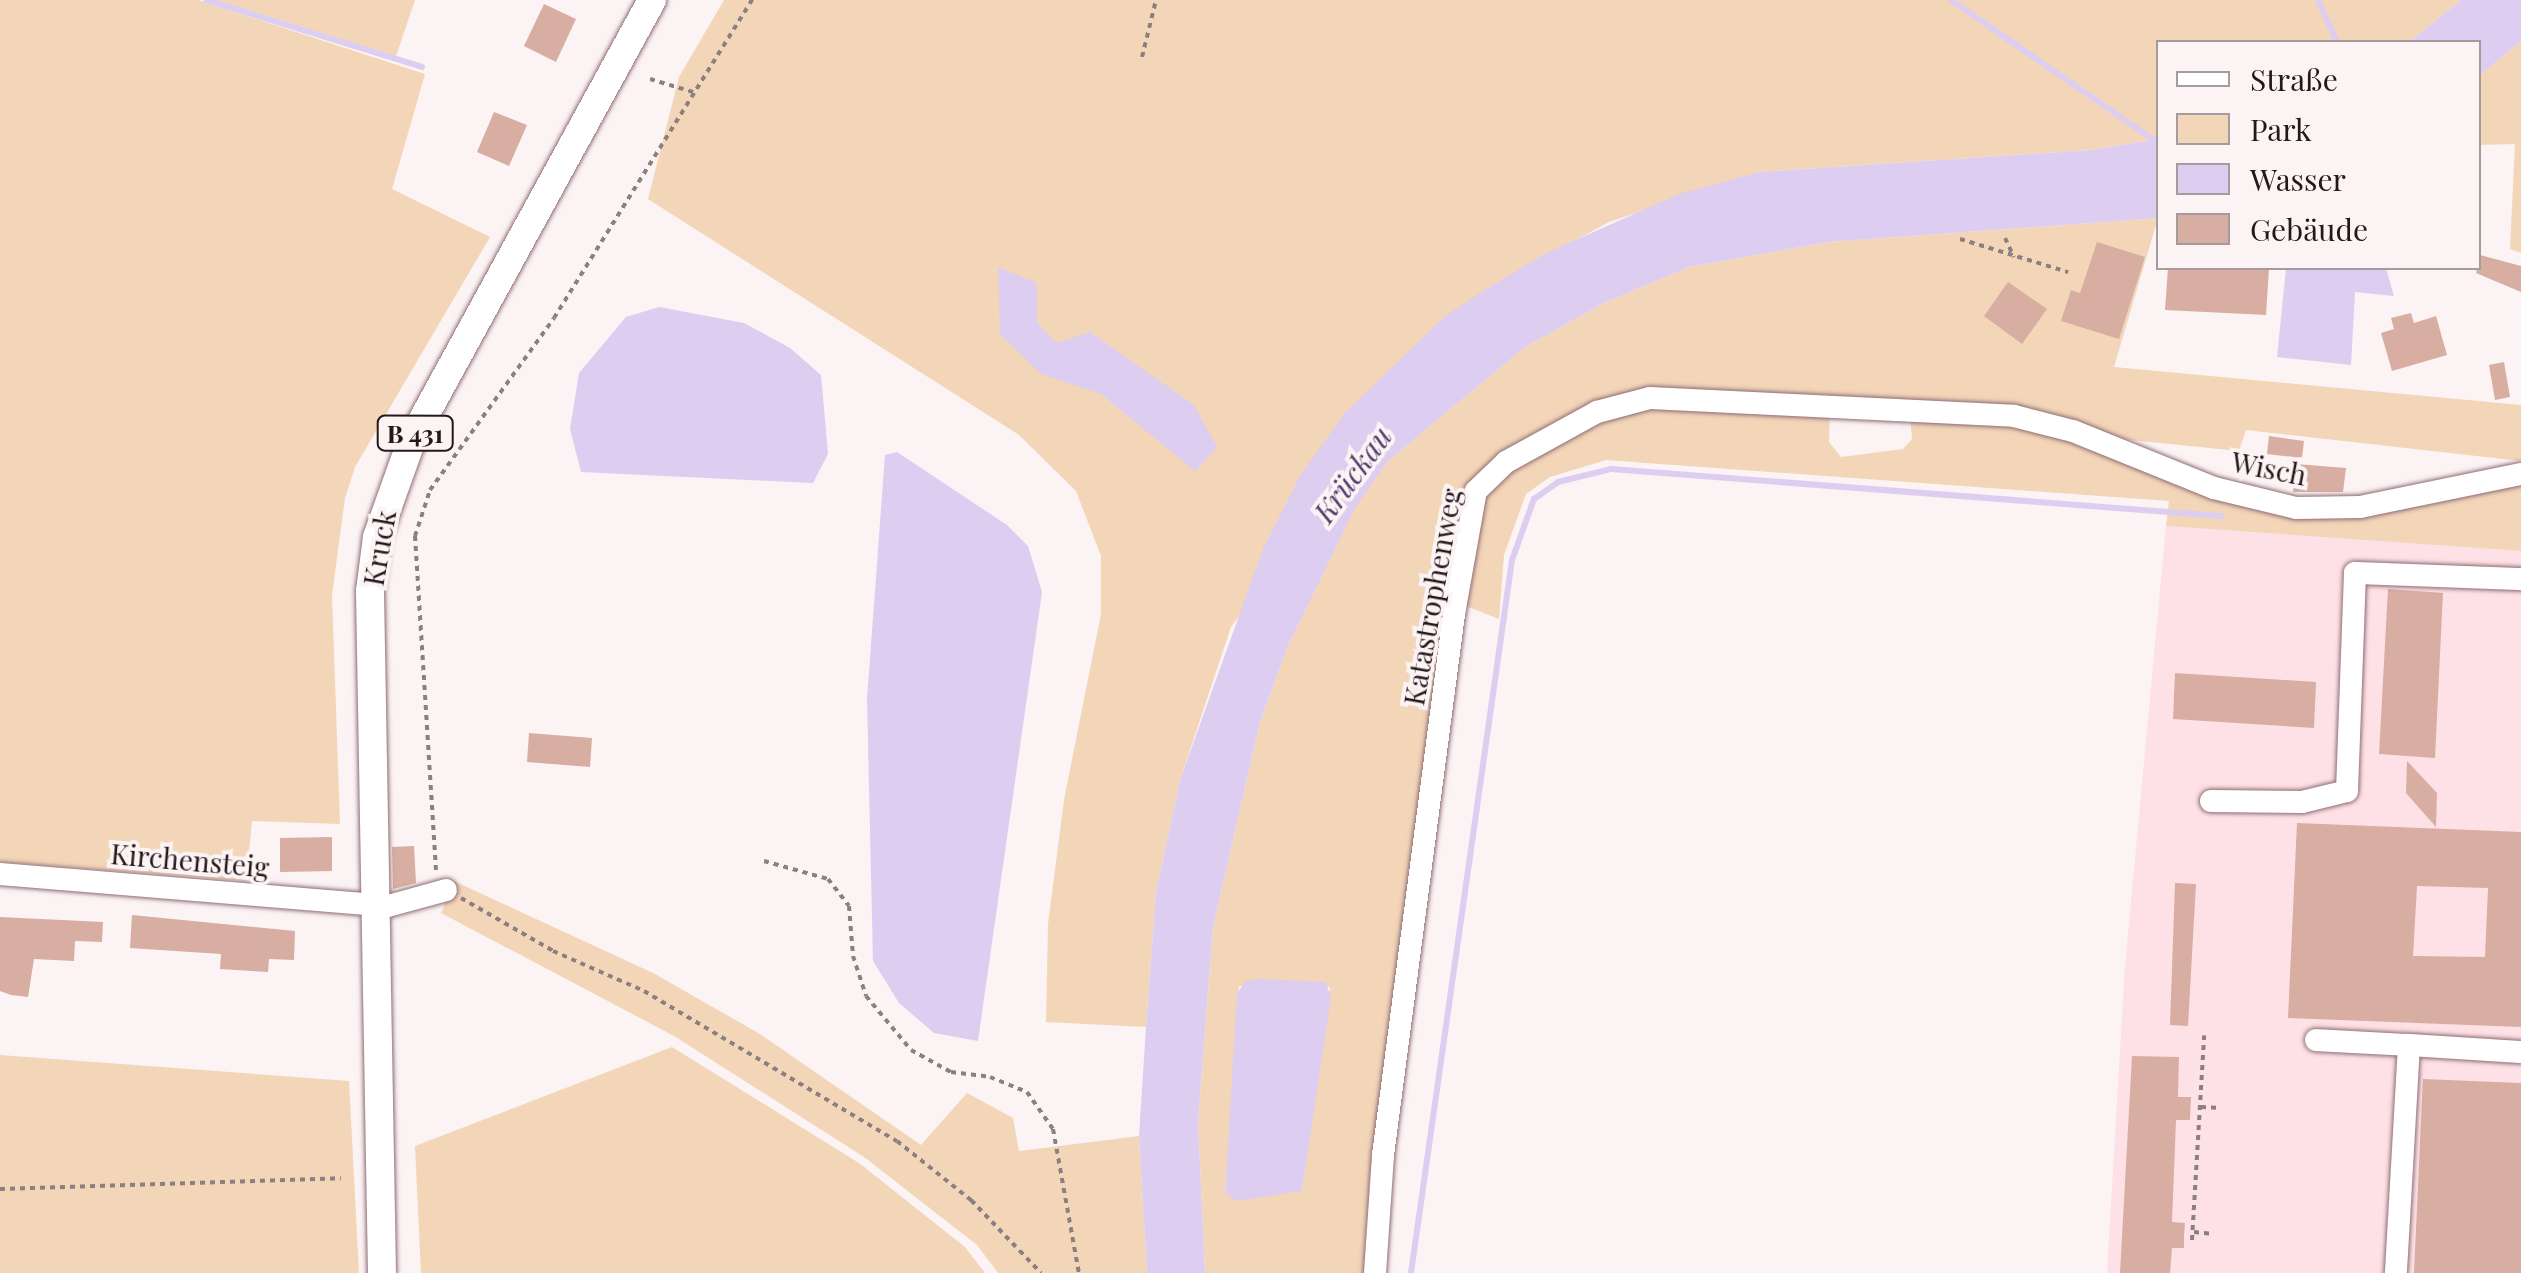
<!DOCTYPE html>
<html>
<head>
<meta charset="utf-8">
<style>
  body { margin:0 }
  #map { position:relative; width:2521px; height:1273px; overflow:hidden; background:#fbf3f4; font-family:"Playfair Display",serif }
  div>[style] { position:absolute }
  .built>* { inset:0; background:#fee1e6 }
  .green>* { inset:0; background:#f3d5b8 }
  .water>* { inset:0; background:#ddcdf1 }
  .stream>* { height:6px; margin:-3px; padding:0 3px; transform-origin:3px; border-radius:3px; background:#ddcdf1 }
  .building>* { inset:0; background:#d8ada2 }
  .path>* { height:4px; margin-top:-2px; transform-origin:0; background:repeating-linear-gradient(90deg,#8a7f81 0 5px,transparent 0 10px) }
  .roads { filter:drop-shadow(0 0 2px #8f6d74) drop-shadow(0 0 2px #8f6d74) }
  .minor>* { height:22px; margin:-11px; padding:0 11px; transform-origin:11px; border-radius:11px; background:#fff }
  .major>* { height:28px; margin:-14px; padding:0 14px; transform-origin:14px; border-radius:14px; background:#fff }
  span { translate:-50% -50%; white-space:nowrap; text-align:center; line-height:1.15; -webkit-text-stroke:8px #fbf3f4; paint-order:stroke }
  .shield-label span { padding:2px 8px; background:#fbf3f4; border:2px solid; border-radius:8px; -webkit-text-stroke-width:0 }
  .shield-label { font-size:25px; color:#25181b; font-weight:700 }
  .street-label { font-size:28px; color:#25181b }
  .water-label { font-size:30px; color:#553d6d; font-style:italic }
  .legend { position:absolute; left:2156px; top:40px; width:325px; height:230px; box-sizing:border-box; background:#fbf3f4; border:2px solid #a59b9d; margin:0; padding:12px 18px; list-style:none; font-size:30px; color:#25181b }
  .legend li { display:flex; align-items:center; gap:20px; height:50px }
  .legend b { width:50px; border:2px solid #a59b9d }
</style>
</head>
<body>
<div id="map">
  <div class="built">
    <i style="clip-path:polygon(2166px 526px,2521px 551px,2521px 1273px,2107px 1273px,2125px 966px)"></i>
  </div>
  <div class="green">
    <i style="clip-path:polygon(0 0,198px 0,425px 74px,392px 189px,490px 237px,355px 467px,345px 498px,332px 595px,340px 824px,252px 821px,246px 881px,0 862px)"></i>
    <i style="clip-path:polygon(215px 0,415px 0,396px 56px)"></i>
    <i style="clip-path:polygon(724px 0,2461px 0,2409px 42px,2158px 42px,2158px 139px,2092px 150px,1759px 172px,1609px 222px,1483px 291px,1231px 627px,1181px 777px,1156px 892px,1146px 1027px,1046px 1022px,1048px 924px,1064px 800px,1101px 614px,1101px 556px,1076px 491px,1019px 435px,648px 199px,679px 77px)"></i>
    <i style="clip-path:polygon(2521px 41px,2521px 253px,2510px 249px,2515px 144px,2479px 145px,2479px 76px)"></i>
    <i style="clip-path:polygon(evenodd,2158px 218px,2114px 367px,2521px 405px,2521px 461px,2246px 430px,2239px 451px,1645px 391px,1481px 473px,1365px 1273px,1205px 1273px,1198px 1123px,1213px 927px,1260px 722px,1287px 648px,1355px 507px,1388px 461px,1525px 347px,1604px 303px,1689px 267px,1829px 242px,2158px 218px,1239px 986px,1330px 987px,1302px 1191px,1225px 1192px,1239px 986px)"></i>
    <i style="clip-path:polygon(1654px 404px,1830px 408px,1829px 442px,1841px 457px,1903px 449px,1912px 439px,1910px 415px,1966px 417px,2072px 438px,2245px 507px,2521px 484px,2521px 551px,2166px 526px,2169px 501px,1606px 460px,1550px 477px,1526px 494px,1504px 555px,1499px 619px,1461px 604px,1480px 503px,1505px 471px,1596px 421px)"></i>
    <i style="clip-path:polygon(454px 881px,653px 973px,760px 1034px,921px 1145px,967px 1093px,1013px 1118px,1019px 1151px,1139px 1136px,1147px 1273px,998px 1273px,977px 1245px,864px 1157px,674px 1036px,441px 913px)"></i>
    <i style="clip-path:polygon(672px 1047px,859px 1163px,965px 1247px,985px 1273px,421px 1273px,415px 1146px)"></i>
    <i style="clip-path:polygon(0 1055px,349px 1081px,359px 1273px,0 1273px)"></i>
  </div>
  <div class="water">
    <i style="clip-path:polygon(2461px 0,2521px 0,2521px 41px,2479px 76px,2478px 42px,2409px 42px)"></i>
    <i style="clip-path:polygon(2158px 139px,2158px 218px,1829px 242px,1689px 267px,1604px 303px,1525px 347px,1388px 461px,1355px 508px,1287px 648px,1260px 722px,1213px 927px,1198px 1123px,1205px 1273px,1147px 1273px,1139px 1136px,1146px 1027px,1156px 892px,1181px 777px,1263px 549px,1301px 474px,1345px 413px,1444px 317px,1483px 291px,1544px 254px,1679px 194px,1759px 172px,2092px 150px)"></i>
    <i style="clip-path:polygon(998px 267px,1037px 283px,1037px 323px,1057px 343px,1090px 332px,1194px 405px,1217px 447px,1195px 471px,1101px 394px,1041px 374px,1000px 334px)"></i>
    <i style="clip-path:polygon(2286px 268px,2386px 268px,2394px 296px,2355px 292px,2351px 365px,2277px 357px)"></i>
    <i style="clip-path:polygon(659px 307px,744px 323px,790px 348px,821px 375px,828px 454px,813px 483px,581px 472px,570px 429px,579px 373px,626px 317px)"></i>
    <i style="clip-path:polygon(897px 452px,1007px 525px,1028px 546px,1042px 592px,978px 1041px,934px 1033px,899px 1003px,873px 961px,867px 699px,885px 455px)"></i>
    <i style="clip-path:polygon(1259px 979px,1325px 982px,1331px 996px,1302px 1191px,1237px 1201px,1225px 1193px,1237px 993px,1246px 981px)"></i>
  </div>
  <div class="stream">
    <i style="left:206px;top:0;width:226px;rotate:17.2deg"></i>
    <i style="left:1951px;top:0;width:252px;rotate:34.6deg"></i>
    <i style="left:2318px;top:0;width:46px;rotate:65.7deg"></i>
    <i style="left:1411px;top:1273px;width:720px;rotate:-81.94deg"></i>
    <i style="left:1512px;top:560px;width:65px;rotate:-70.2deg"></i>
    <i style="left:1534px;top:499px;width:29px;rotate:-35deg"></i>
    <i style="left:1558px;top:482px;width:55px;rotate:-13.8deg"></i>
    <i style="left:1611px;top:469px;width:612px;rotate:4.41deg"></i>
  </div>
  <div class="building">
    <i style="clip-path:polygon(544px 4px,576px 19px,556px 62px,524px 46px)"></i>
    <i style="clip-path:polygon(494px 112px,527px 125px,509px 166px,477px 152px)"></i>
    <i style="clip-path:polygon(2097px 242px,2145px 257px,2119px 339px,2061px 321px,2071px 290px,2080px 293px)"></i>
    <i style="clip-path:polygon(2480px 255px,2521px 266px,2521px 292px,2476px 273px)"></i>
    <i style="clip-path:polygon(2168px 268px,2269px 268px,2266px 315px,2165px 310px)"></i>
    <i style="clip-path:polygon(2008px 282px,2047px 309px,2022px 344px,1984px 316px)"></i>
    <i style="clip-path:polygon(2411px 313px,2414px 323px,2436px 316px,2447px 355px,2392px 371px,2381px 333px,2394px 329px,2391px 318px)"></i>
    <i style="clip-path:polygon(2504px 362px,2510px 397px,2495px 400px,2489px 365px)"></i>
    <i style="clip-path:polygon(2269px 436px,2304px 441px,2302px 458px,2267px 454px)"></i>
    <i style="clip-path:polygon(2296px 464px,2346px 468px,2343px 492px,2293px 492px)"></i>
    <i style="clip-path:polygon(2388px 589px,2443px 593px,2435px 758px,2379px 754px)"></i>
    <i style="clip-path:polygon(2175px 673px,2316px 682px,2314px 728px,2173px 719px)"></i>
    <i style="clip-path:polygon(529px 733px,592px 738px,590px 767px,527px 762px)"></i>
    <i style="clip-path:polygon(2407px 761px,2437px 793px,2436px 827px,2406px 793px)"></i>
    <i style="clip-path:polygon(evenodd,2297px 823px,2521px 832px,2521px 1027px,2288px 1018px,2297px 823px,2417px 886px,2488px 888px,2485px 957px,2413px 956px,2417px 886px)"></i>
    <i style="clip-path:polygon(332px 837px,332px 871px,280px 872px,280px 838px)"></i>
    <i style="clip-path:polygon(414px 846px,416px 883px,393px 889px,392px 847px)"></i>
    <i style="clip-path:polygon(2175px 883px,2196px 884px,2188px 1026px,2170px 1025px)"></i>
    <i style="clip-path:polygon(132px 915px,295px 931px,294px 960px,269px 959px,268px 972px,220px 969px,221px 954px,130px 948px)"></i>
    <i style="clip-path:polygon(0 917px,103px 922px,102px 942px,75px 941px,74px 961px,34px 959px,28px 997px,11px 995px,0 991px)"></i>
    <i style="clip-path:polygon(2132px 1056px,2179px 1057px,2178px 1097px,2191px 1097px,2190px 1120px,2176px 1120px,2172px 1222px,2185px 1223px,2184px 1236px,2184px 1248px,2172px 1248px,2170px 1273px,2120px 1273px)"></i>
    <i style="clip-path:polygon(2423px 1079px,2521px 1083px,2521px 1273px,2414px 1273px)"></i>
  </div>
  <div class="path">
    <i style="left:1142px;top:57px;width:59px;rotate:-76.2deg"></i>
    <i style="left:650px;top:79px;width:48px;rotate:16.9deg"></i>
    <i style="left:2005px;top:238px;width:21px;rotate:65deg"></i>
    <i style="left:1960px;top:239px;width:113px;rotate:17deg"></i>
    <i style="left:764px;top:861px;width:66px;rotate:15.7deg"></i>
    <i style="left:828px;top:879px;width:34px;rotate:52deg"></i>
    <i style="left:849px;top:906px;width:50px;rotate:85.4deg"></i>
    <i style="left:853px;top:956px;width:42px;rotate:72deg"></i>
    <i style="left:866px;top:996px;width:70px;rotate:50.2deg"></i>
    <i style="left:911px;top:1050px;width:46px;rotate:28.8deg"></i>
    <i style="left:951px;top:1072px;width:39px;rotate:7deg"></i>
    <i style="left:990px;top:1077px;width:40px;rotate:22deg"></i>
    <i style="left:1027px;top:1092px;width:45px;rotate:54.9deg"></i>
    <i style="left:1053px;top:1129px;width:146px;rotate:79.8deg"></i>
    <i style="left:436px;top:870px;width:335px;rotate:-93.6deg"></i>
    <i style="left:415px;top:536px;width:48px;rotate:-71.9deg"></i>
    <i style="left:430px;top:490px;width:212px;rotate:-54.2deg"></i>
    <i style="left:554px;top:318px;width:375px;rotate:-58.1deg"></i>
    <i style="left:461px;top:898px;width:106px;rotate:29.9deg"></i>
    <i style="left:553px;top:951px;width:99px;rotate:23.7deg"></i>
    <i style="left:644px;top:991px;width:294px;rotate:30.7deg"></i>
    <i style="left:897px;top:1141px;width:95px;rotate:38.6deg"></i>
    <i style="left:971px;top:1200px;width:101px;rotate:46.2deg"></i>
    <i style="left:2201px;top:1107px;width:20px;rotate:3deg"></i>
    <i style="left:0;top:1189px;width:341px;rotate:-1.8deg"></i>
    <i style="left:2194px;top:1232px;width:20px;rotate:6deg"></i>
    <i style="left:2192px;top:1240px;width:205px;rotate:-86.6deg"></i>
  </div>
  <div class="roads">
    <div class="minor">
      <i style="left:2211px;top:801px;width:91px;rotate:0.6deg"></i>
      <i style="left:2302px;top:802px;width:46px;rotate:-13.7deg"></i>
      <i style="left:2347px;top:791px;width:218px;rotate:-87.9deg"></i>
      <i style="left:2355px;top:573px;width:166px;rotate:2.1deg"></i>
      <i style="left:0;top:874px;width:389px;rotate:4.7deg"></i>
      <i style="left:388px;top:906px;width:60px;rotate:-15.4deg"></i>
      <i style="left:2316px;top:1040px;width:93px;rotate:3.1deg"></i>
      <i style="left:2409px;top:1045px;width:228px;rotate:93.3deg"></i>
      <i style="left:2409px;top:1045px;width:112px;rotate:3.6deg"></i>
      <i style="left:1375px;top:1273px;width:118px;rotate:-86.1deg"></i>
      <i style="left:1383px;top:1155px;width:546px;rotate:-82.52deg"></i>
      <i style="left:1454px;top:614px;width:125px;rotate:-79.9deg"></i>
      <i style="left:1476px;top:491px;width:42px;rotate:-44deg"></i>
      <i style="left:1506px;top:462px;width:104px;rotate:-28.8deg"></i>
      <i style="left:1597px;top:412px;width:55px;rotate:-14.8deg"></i>
      <i style="left:1650px;top:398px;width:364px;rotate:2.8deg"></i>
      <i style="left:2014px;top:416px;width:61px;rotate:14.3deg"></i>
      <i style="left:2073px;top:431px;width:152px;rotate:22deg"></i>
      <i style="left:2214px;top:488px;width:84px;rotate:13.7deg"></i>
      <i style="left:2296px;top:508px;width:64px;rotate:-0.9deg"></i>
      <i style="left:2360px;top:507px;width:164px;rotate:-11.6deg"></i>
    </div>
    <div class="major">
      <i style="left:382px;top:1273px;width:682px;rotate:-91.01deg"></i>
      <i style="left:370px;top:591px;width:54px;rotate:-82.6deg"></i>
      <i style="left:377px;top:537px;width:104px;rotate:-70.3deg"></i>
      <i style="left:412px;top:439px;width:500px;rotate:-61.33deg"></i>
    </div>
  </div>
  <div class="shield-label">
    <span style="left:415px;top:433px">B 431</span>
  </div>
  <div class="street-label">
    <span style="left:2269px;top:468px;rotate:11deg">Wisch</span>
    <span style="left:379px;top:548px;rotate:-80deg">Kruck</span>
    <span style="left:1432px;top:597px;rotate:-80deg">Katastrophenweg</span>
    <span style="left:190px;top:860px;rotate:5deg">Kirchensteig</span>
  </div>
  <div class="water-label">
    <span style="left:1352px;top:474px;rotate:-54deg">Krückau</span>
  </div>
  <ul class="legend">
  <li><b style="height:12px;background:#fff"></b>Straße</li>
  <li><b style="height:28px;background:#f3d5b8"></b>Park</li>
  <li><b style="height:28px;background:#ddcdf1"></b>Wasser</li>
  <li><b style="height:28px;background:#d8ada2"></b>Gebäude</li>
  </ul>
</div>
</body>
</html>
